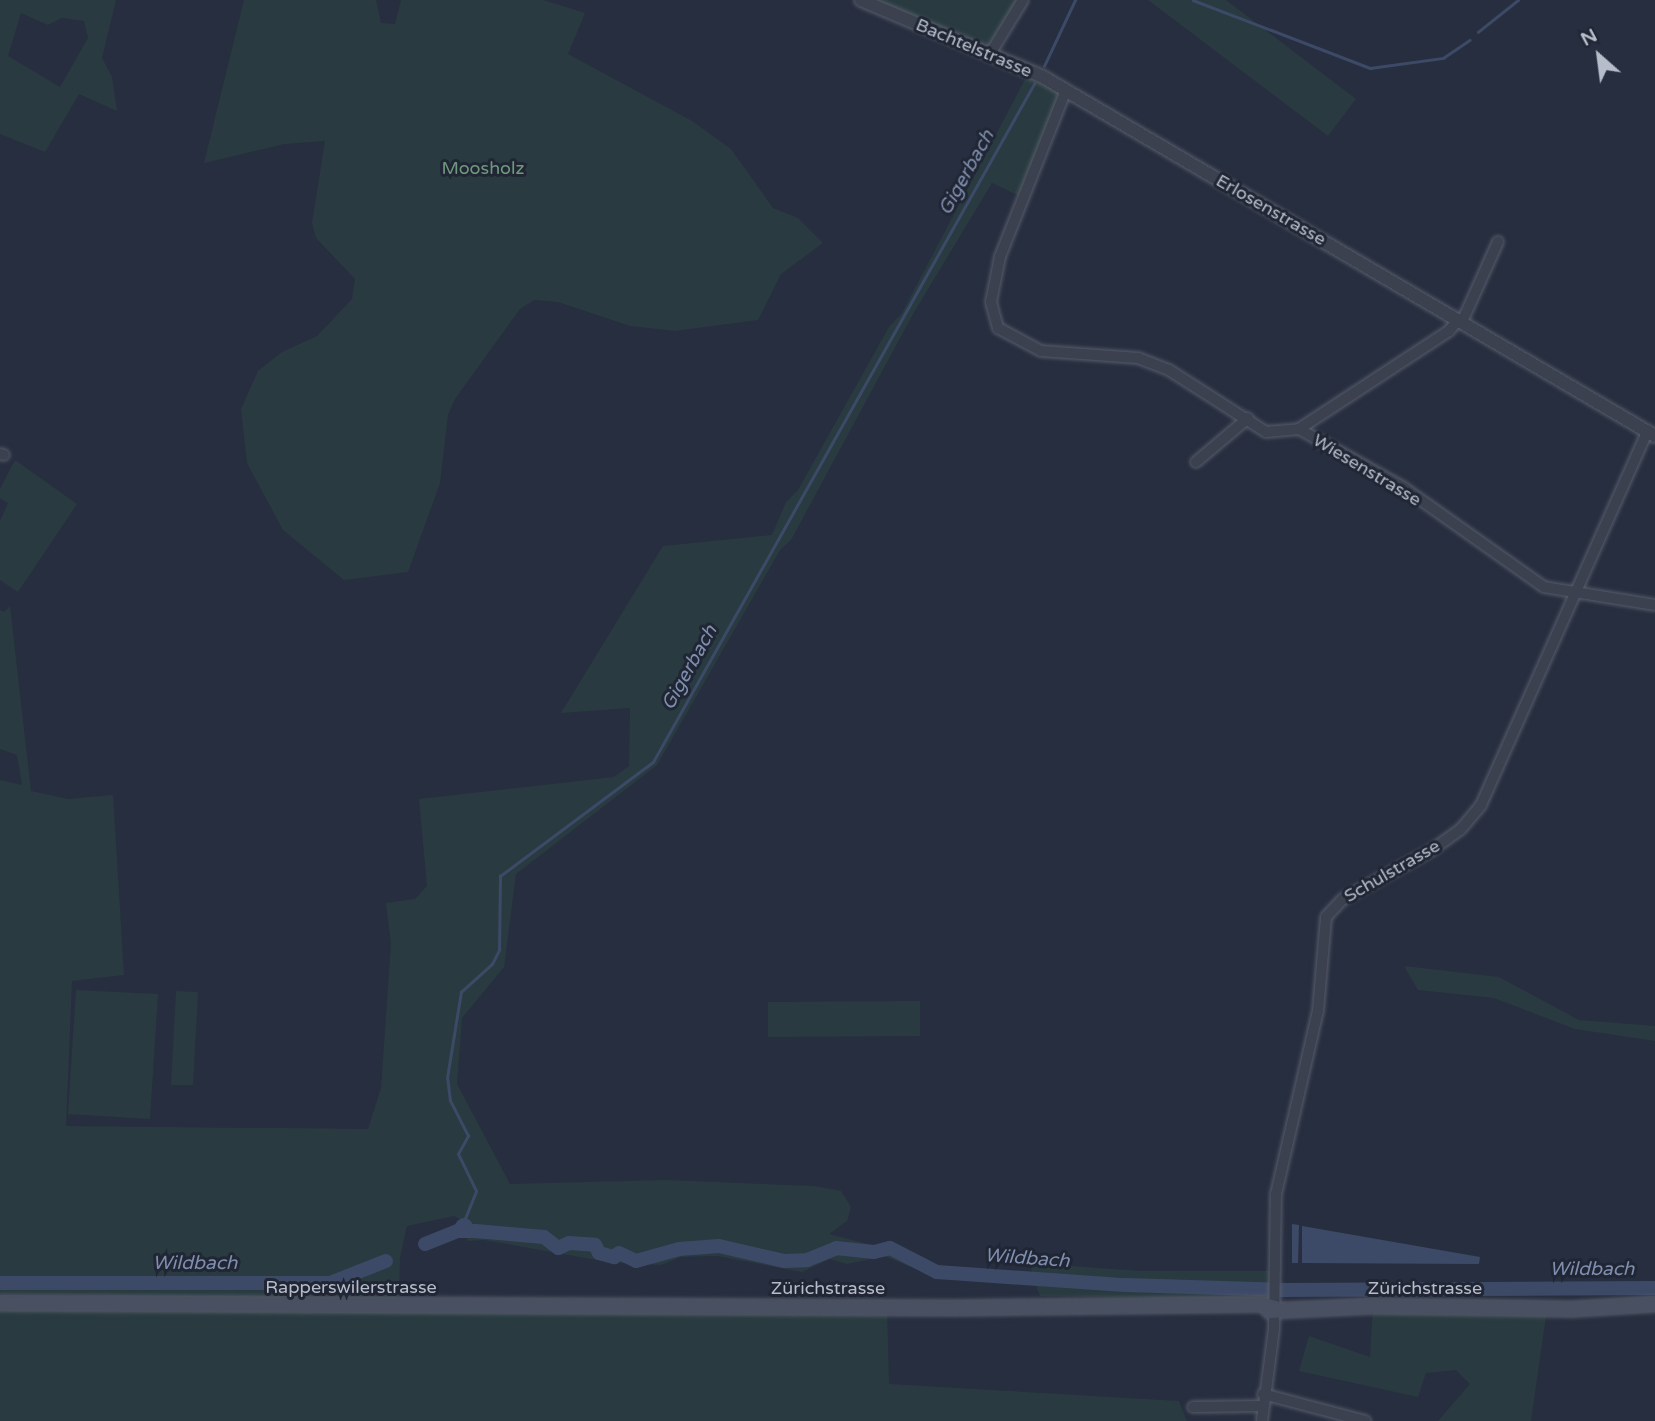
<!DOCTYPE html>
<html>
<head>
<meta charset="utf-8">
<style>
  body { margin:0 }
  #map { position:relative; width:1655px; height:1421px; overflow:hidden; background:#272e3f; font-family:"Varela Round",sans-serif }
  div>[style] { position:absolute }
  .green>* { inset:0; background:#293b40 }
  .water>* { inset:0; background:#3d4a67 }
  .round { border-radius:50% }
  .stream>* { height:2.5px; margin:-1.25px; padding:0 1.25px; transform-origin:1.25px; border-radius:1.25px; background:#3d4a67 }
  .river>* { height:14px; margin:-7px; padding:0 7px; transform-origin:7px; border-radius:7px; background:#3d4a67 }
  .roads { filter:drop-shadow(0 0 2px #565c6a) drop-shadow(0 0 2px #565c6a) }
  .minor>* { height:10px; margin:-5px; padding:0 5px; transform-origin:5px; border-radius:5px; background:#3b414f }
  .tertiary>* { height:12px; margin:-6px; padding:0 6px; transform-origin:6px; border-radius:6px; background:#3b414f }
  .secondary>* { height:14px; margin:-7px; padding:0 7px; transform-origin:7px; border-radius:7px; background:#495062 }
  span { translate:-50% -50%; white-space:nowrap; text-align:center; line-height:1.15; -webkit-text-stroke:6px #202634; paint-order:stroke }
  .street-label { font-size:18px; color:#b7bcca }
  .park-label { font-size:18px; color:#70997e }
  .water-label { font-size:19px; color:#808faf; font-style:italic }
  .north { position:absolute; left:1564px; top:21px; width:70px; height:70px; -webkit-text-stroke:5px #202634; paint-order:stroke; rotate:332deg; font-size:19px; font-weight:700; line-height:28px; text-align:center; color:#b7bcca }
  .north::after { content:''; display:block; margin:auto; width:24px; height:32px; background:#b7bcca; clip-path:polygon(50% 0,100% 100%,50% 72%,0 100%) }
</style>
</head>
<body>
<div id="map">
  <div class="green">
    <i style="clip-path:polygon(evenodd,0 0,116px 0,102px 58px,112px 77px,117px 111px,79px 94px,45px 152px,0 134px,0 0,21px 13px,48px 25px,62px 18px,84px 21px,88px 38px,60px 87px,8px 56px,21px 13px)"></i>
    <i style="clip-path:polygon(244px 0,376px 0,381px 23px,395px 24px,401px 0,543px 0,585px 13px,568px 54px,692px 121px,731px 149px,773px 208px,798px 218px,823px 243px,781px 274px,758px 320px,675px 331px,630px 326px,558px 302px,534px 300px,520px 309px,455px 399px,448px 415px,440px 483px,408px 572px,344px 580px,283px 530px,247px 463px,241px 409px,258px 371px,282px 352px,317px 336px,352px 299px,355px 279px,316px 238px,312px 223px,325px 141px,284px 144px,204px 163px)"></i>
    <i style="clip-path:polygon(861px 0,1023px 0,990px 54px)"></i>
    <i style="clip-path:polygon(1148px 0,1226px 0,1356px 99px,1328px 136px)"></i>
    <i style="clip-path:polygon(1030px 70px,1066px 90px,1024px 198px,992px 183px,913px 314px,791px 540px,780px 550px,657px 765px,516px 874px,504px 967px,462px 1018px,457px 1084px,510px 1184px,666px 1180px,814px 1186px,841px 1191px,851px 1207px,847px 1221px,829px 1234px,875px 1246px,886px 1243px,933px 1266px,1032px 1272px,1030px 1263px,1138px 1271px,1275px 1271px,1275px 1299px,1040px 1296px,1035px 1283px,936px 1277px,884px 1256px,847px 1264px,830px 1259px,802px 1272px,717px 1256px,681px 1257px,661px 1265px,608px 1262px,484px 1240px,468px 1241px,465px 1233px,474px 1232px,473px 1225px,454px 1216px,407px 1226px,400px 1257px,399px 1306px,887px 1307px,889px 1384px,1179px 1401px,1187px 1421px,0 1421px,0 1303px,159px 1297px,0 1294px,0 780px,22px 785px,17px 755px,0 749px,0 610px,4px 612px,10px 606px,31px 791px,68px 799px,113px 795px,124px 975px,72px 981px,66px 1126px,368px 1129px,381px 1088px,391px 944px,386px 903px,415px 899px,427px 886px,419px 799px,614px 777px,629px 766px,630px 708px,561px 713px,663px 546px,772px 535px,786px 502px,798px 490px,889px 327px,902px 313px)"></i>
    <i style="clip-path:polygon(15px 460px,77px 504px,18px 592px,0 580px,0 521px,8px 503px,0 498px,0 489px)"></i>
    <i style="clip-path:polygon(1404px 966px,1499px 977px,1579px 1020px,1655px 1026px,1655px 1041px,1575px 1029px,1494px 998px,1418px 990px)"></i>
    <i style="clip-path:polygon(76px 990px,158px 994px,150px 1119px,68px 1114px)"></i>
    <i style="clip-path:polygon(176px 991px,198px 992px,193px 1085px,171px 1085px)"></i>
    <i style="clip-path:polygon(920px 1001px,920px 1036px,768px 1037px,768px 1002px)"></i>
    <i style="clip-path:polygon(1373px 1306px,1547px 1309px,1531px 1421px,1438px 1421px,1470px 1384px,1456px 1370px,1426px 1373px,1418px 1397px,1299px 1371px,1309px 1336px,1370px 1357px)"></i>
  </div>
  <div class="water">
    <i class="round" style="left:455px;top:1218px;width:18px;height:18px"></i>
    <i style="clip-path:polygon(1292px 1224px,1299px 1225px,1298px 1263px,1292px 1263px)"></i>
    <i style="clip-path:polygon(1302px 1226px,1480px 1257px,1479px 1264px,1302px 1263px)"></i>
  </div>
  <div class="stream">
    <i style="left:1193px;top:0;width:190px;rotate:21deg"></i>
    <i style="left:1370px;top:68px;width:74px;rotate:-7.8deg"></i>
    <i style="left:1443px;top:58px;width:32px;rotate:-34deg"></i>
    <i style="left:1478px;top:32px;width:51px;rotate:-38.7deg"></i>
    <i style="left:1044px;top:66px;width:73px;rotate:-64.8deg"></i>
    <i style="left:464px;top:1221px;width:32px;rotate:-68deg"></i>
    <i style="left:476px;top:1191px;width:41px;rotate:-115.9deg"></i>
    <i style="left:458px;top:1154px;width:21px;rotate:-61deg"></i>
    <i style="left:468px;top:1136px;width:39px;rotate:-117deg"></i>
    <i style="left:450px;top:1101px;width:23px;rotate:-97deg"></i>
    <i style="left:447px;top:1078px;width:87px;rotate:-80.8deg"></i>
    <i style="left:461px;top:992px;width:42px;rotate:-42.1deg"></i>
    <i style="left:492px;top:964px;width:16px;rotate:-63deg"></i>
    <i style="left:499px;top:950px;width:74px;rotate:-89.2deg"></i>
    <i style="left:500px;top:876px;width:191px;rotate:-36.7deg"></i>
    <i style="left:653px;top:762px;width:778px;rotate:-60.67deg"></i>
  </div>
  <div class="river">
    <i style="left:425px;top:1244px;width:35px;rotate:-22deg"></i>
    <i style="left:458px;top:1231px;width:17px"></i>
    <i style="left:475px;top:1231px;width:69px;rotate:5deg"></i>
    <i style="left:544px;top:1237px;width:18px;rotate:38deg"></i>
    <i style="left:558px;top:1248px;width:12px;rotate:-24deg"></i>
    <i style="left:569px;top:1243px;width:26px;rotate:4deg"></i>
    <i style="left:595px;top:1245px;width:9px;rotate:63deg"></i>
    <i style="left:599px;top:1253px;width:16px;rotate:15deg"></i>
    <i style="left:614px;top:1257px;width:6px;rotate:-39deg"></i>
    <i style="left:619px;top:1253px;width:19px;rotate:25deg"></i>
    <i style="left:636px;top:1261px;width:45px;rotate:-15.6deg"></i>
    <i style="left:679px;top:1249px;width:40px;rotate:-4.3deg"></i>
    <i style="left:719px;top:1246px;width:67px;rotate:13deg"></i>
    <i style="left:784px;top:1261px;width:23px;rotate:-2deg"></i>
    <i style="left:807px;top:1260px;width:31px;rotate:-22deg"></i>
    <i style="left:836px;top:1248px;width:38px;rotate:6deg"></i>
    <i style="left:874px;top:1252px;width:16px;rotate:-14deg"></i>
    <i style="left:890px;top:1248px;width:53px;rotate:27.1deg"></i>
    <i style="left:937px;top:1272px;width:188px;rotate:4deg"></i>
    <i style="left:1125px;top:1285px;width:157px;rotate:1.8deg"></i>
    <i style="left:1282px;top:1290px;width:373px;rotate:-0.3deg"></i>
    <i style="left:0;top:1283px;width:330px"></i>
    <i style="left:330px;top:1283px;width:60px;rotate:-21.4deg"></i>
  </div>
  <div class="roads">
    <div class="minor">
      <i style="left:990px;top:54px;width:63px;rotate:-58.6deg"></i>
      <i style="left:1066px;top:90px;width:180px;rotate:111.6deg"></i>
      <i style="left:1000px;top:257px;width:46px;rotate:101.3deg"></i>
      <i style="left:991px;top:302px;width:27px;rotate:75deg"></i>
      <i style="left:998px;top:328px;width:49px;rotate:28.1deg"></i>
      <i style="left:1041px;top:351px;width:97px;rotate:4.1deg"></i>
      <i style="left:1138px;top:358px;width:33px;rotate:21deg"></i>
      <i style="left:1169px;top:370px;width:115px;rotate:32.6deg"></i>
      <i style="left:1266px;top:432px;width:33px;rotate:-5deg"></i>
      <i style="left:1299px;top:429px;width:120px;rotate:29.3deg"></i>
      <i style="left:1404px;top:488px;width:171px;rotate:35.3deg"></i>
      <i style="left:1544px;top:587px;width:112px;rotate:9.2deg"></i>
      <i style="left:1462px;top:322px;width:88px;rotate:-65.8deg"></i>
      <i style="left:1299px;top:429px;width:179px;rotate:-33.2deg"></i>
      <i style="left:1449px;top:331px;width:14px;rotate:-51deg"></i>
      <i style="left:0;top:454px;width:4px;rotate:14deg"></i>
      <i style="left:1196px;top:462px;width:68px;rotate:-40.2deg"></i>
      <i style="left:1263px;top:1394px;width:106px;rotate:14.8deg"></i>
      <i style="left:1193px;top:1407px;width:68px;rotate:-0.8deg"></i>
      <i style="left:1262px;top:1421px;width:93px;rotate:-82.6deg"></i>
      <i style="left:1274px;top:1329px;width:135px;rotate:-89.2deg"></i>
      <i style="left:1276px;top:1194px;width:188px;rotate:-77.1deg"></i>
      <i style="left:1318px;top:1011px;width:94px;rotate:-85.1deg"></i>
      <i style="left:1326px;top:917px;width:25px;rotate:-47deg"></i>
      <i style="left:1343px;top:899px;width:102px;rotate:-28.8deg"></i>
      <i style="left:1432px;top:850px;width:36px;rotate:-36deg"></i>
      <i style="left:1461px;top:829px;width:31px;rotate:-50deg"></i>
      <i style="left:1481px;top:805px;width:408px;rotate:-66deg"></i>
    </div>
    <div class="tertiary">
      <i style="left:861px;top:0;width:198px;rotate:22.9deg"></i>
      <i style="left:1043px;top:77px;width:710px;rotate:30.4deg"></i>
    </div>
    <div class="secondary">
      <i style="left:0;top:1303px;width:954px;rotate:0.3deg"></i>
      <i style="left:954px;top:1308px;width:307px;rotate:-0.7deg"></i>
      <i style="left:1261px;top:1304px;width:15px;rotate:16deg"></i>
      <i style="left:1269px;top:1311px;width:104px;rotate:-2.8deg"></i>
      <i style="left:1373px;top:1306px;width:202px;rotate:0.9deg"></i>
      <i style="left:1575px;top:1309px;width:80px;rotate:-3.6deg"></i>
    </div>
  </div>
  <div class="street-label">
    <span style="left:974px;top:48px;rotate:23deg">Bachtelstrasse</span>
    <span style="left:1271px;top:210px;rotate:30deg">Erlosenstrasse</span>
    <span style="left:1367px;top:470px;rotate:31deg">Wiesenstrasse</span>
    <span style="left:1392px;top:871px;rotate:-30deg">Schulstrasse</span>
    <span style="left:351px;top:1287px">Rapperswilerstrasse</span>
    <span style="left:828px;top:1288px">Zürichstrasse</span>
    <span style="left:1425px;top:1288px">Zürichstrasse</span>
  </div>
  <div class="park-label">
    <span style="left:483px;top:168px">Moosholz</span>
  </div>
  <div class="water-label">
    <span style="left:967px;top:173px;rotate:-61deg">Gigerbach</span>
    <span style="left:690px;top:668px;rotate:-61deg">Gigerbach</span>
    <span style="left:1027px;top:1259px;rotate:4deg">Wildbach</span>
    <span style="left:195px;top:1264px">Wildbach</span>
    <span style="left:1592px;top:1270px">Wildbach</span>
  </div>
  <div class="north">N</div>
</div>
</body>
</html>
